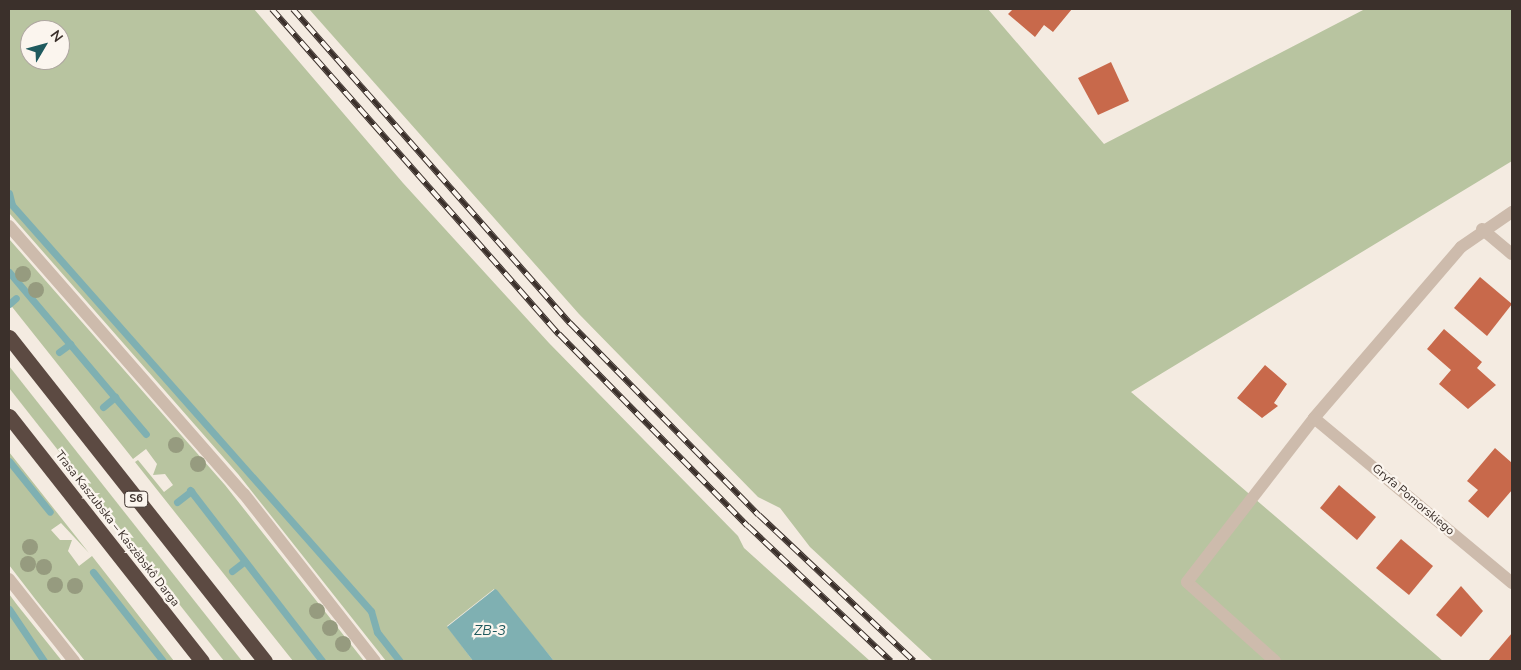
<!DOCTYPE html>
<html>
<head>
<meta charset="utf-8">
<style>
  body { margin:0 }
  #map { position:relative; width:1521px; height:670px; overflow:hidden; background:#f4ebe1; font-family:"Nunito Sans",sans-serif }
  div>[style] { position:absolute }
  .green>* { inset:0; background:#b8c4a0 }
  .water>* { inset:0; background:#7fb0b2 }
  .stream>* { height:7px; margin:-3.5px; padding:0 3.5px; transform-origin:3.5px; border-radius:3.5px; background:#7fb0b2 }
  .building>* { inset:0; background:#c8694b }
  .minor>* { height:12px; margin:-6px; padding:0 6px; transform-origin:6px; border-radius:6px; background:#cdbbac }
  .highway>* { height:15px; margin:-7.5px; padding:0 7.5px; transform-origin:7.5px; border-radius:7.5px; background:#5c4a42 }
  .rail>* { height:5.5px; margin-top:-2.75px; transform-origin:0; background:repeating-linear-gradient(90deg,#fbf5ee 0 11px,#3b302b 0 22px); box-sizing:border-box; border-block:1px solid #3b302b }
  .trees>* { width:16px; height:16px; margin:-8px; border-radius:50%; background:#969b7f }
  span { translate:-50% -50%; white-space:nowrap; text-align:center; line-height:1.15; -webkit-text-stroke:4.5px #fbf5ee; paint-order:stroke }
  .shield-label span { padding:1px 4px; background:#fbf5ee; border:1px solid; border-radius:4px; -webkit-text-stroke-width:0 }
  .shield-label { font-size:11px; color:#3b302b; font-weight:700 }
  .street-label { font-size:12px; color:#3b302b }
  .water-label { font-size:14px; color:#1f5a5e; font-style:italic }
  .frame { position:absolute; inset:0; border:10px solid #3b302b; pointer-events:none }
  .north { position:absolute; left:20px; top:20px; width:50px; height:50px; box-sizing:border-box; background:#fbf5ee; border:1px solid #aea6a0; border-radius:50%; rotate:53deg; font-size:14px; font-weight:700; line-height:20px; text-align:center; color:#3b302b }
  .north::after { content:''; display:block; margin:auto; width:18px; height:22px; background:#1f5a5e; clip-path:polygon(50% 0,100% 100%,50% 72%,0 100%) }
</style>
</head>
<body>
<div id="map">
  <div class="green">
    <i style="clip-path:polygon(evenodd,9px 9px,254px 9px,403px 183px,549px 343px,738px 536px,744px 548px,870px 661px,554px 661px,494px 589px,447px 626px,473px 661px,386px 661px,238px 474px,9px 213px,9px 9px,30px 30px,60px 30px,60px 60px,30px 60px,30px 30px)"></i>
    <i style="clip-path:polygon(309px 9px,988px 9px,1104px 144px,1365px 9px,1512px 9px,1512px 161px,1131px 392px,1443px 661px,933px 661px,810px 547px,780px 508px,758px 497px,579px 314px)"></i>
    <i style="clip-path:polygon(9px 239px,225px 485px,364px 661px,293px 661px,135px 462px,138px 460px,164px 492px,173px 485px,165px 474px,153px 475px,157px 464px,146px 449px,133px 459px,9px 303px)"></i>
    <i style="clip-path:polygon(9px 366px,242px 661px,224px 661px,9px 388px)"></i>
    <i style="clip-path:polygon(9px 452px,89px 553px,61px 523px,51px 530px,60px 540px,72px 540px,68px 551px,79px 566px,92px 556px,174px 661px,85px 661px,36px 600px,9px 565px)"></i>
    <i style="clip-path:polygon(9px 594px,18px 606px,62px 661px,9px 661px)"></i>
  </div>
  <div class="water">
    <i style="clip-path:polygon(495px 589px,497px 590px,554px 661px,473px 661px,447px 627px)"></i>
  </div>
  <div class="stream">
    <i style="left:9px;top:193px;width:12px;rotate:76deg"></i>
    <i style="left:12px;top:205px;width:542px;rotate:48.52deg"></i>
    <i style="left:371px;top:611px;width:22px;rotate:74deg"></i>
    <i style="left:377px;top:632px;width:37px;rotate:52deg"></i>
    <i style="left:9px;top:272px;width:212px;rotate:49.8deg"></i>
    <i style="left:9px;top:304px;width:9px;rotate:-41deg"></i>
    <i style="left:59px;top:352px;width:14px;rotate:-36deg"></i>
    <i style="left:103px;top:407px;width:16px;rotate:-40deg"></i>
    <i style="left:9px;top:461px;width:65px;rotate:51.2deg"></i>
    <i style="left:190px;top:490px;width:216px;rotate:52.3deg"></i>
    <i style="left:177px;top:502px;width:18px;rotate:-38deg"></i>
    <i style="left:232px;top:571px;width:16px;rotate:-38deg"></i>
    <i style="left:93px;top:572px;width:113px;rotate:51.8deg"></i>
    <i style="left:9px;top:609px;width:63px;rotate:56.1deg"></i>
  </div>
  <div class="building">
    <i style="clip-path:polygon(1013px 9px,1072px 9px,1053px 32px,1044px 25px,1035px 37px,1008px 14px)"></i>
    <i style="clip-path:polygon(1111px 62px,1129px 101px,1098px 115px,1078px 78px)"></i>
    <i style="clip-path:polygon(1480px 277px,1512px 304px,1487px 336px,1454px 308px)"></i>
    <i style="clip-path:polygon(1444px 329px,1482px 362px,1477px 368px,1496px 385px,1468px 409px,1439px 384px,1451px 370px,1427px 349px)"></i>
    <i style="clip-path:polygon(1265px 365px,1287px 384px,1274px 403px,1278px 406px,1262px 418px,1237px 398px)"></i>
    <i style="clip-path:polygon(1495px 448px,1512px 463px,1512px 490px,1488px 518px,1468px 501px,1478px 490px,1467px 481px)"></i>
    <i style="clip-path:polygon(1339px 485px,1376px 517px,1357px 540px,1320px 508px)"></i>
    <i style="clip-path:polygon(1401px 539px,1433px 566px,1409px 595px,1376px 568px)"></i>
    <i style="clip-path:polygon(1461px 586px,1483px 611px,1461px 637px,1436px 615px)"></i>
    <i style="clip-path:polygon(1512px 633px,1512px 661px,1490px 661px,1489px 660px)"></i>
  </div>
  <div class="minor">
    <i style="left:9px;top:226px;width:356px;rotate:48.8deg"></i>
    <i style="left:244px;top:494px;width:212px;rotate:51.9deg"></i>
    <i style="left:1482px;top:229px;width:39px;rotate:40deg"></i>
    <i style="left:1314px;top:418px;width:258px;rotate:39.8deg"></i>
    <i style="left:9px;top:579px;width:105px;rotate:51.6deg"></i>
    <i style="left:1275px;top:661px;width:118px;rotate:-138.1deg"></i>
    <i style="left:1187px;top:582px;width:207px;rotate:-52.2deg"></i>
    <i style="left:1314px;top:418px;width:225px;rotate:-49.3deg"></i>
    <i style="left:1461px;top:247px;width:62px;rotate:-34.5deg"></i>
  </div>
  <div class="highway">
    <i style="left:9px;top:337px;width:413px;rotate:51.7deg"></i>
    <i style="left:9px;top:416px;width:312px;rotate:51.8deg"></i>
  </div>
  <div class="rail">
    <i style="left:272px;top:9px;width:434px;rotate:48.6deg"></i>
    <i style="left:559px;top:334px;width:269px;rotate:45.5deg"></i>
    <i style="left:748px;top:526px;width:197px;rotate:43.4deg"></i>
    <i style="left:293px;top:9px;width:419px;rotate:48.6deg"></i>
    <i style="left:570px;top:323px;width:269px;rotate:45.5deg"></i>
    <i style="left:759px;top:515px;width:213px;rotate:43.3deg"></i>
  </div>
  <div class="trees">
    <i style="left:23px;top:274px"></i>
    <i style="left:36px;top:290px"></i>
    <i style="left:176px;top:445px"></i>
    <i style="left:198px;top:464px"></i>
    <i style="left:30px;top:547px"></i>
    <i style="left:28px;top:564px"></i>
    <i style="left:44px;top:567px"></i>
    <i style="left:55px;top:585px"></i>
    <i style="left:75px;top:586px"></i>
    <i style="left:317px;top:611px"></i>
    <i style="left:330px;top:628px"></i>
    <i style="left:343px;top:644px"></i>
  </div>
  <div class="shield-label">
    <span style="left:136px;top:499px">S6</span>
  </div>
  <div class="street-label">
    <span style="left:1413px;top:500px;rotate:40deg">Gryfa Pomorskiego</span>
    <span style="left:117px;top:529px;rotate:52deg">Trasa Kaszubska – Kaszëbskô Darga</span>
  </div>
  <div class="water-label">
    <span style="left:490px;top:631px">ZB-3</span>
  </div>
  <div class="frame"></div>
  <div class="north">N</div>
</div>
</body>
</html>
